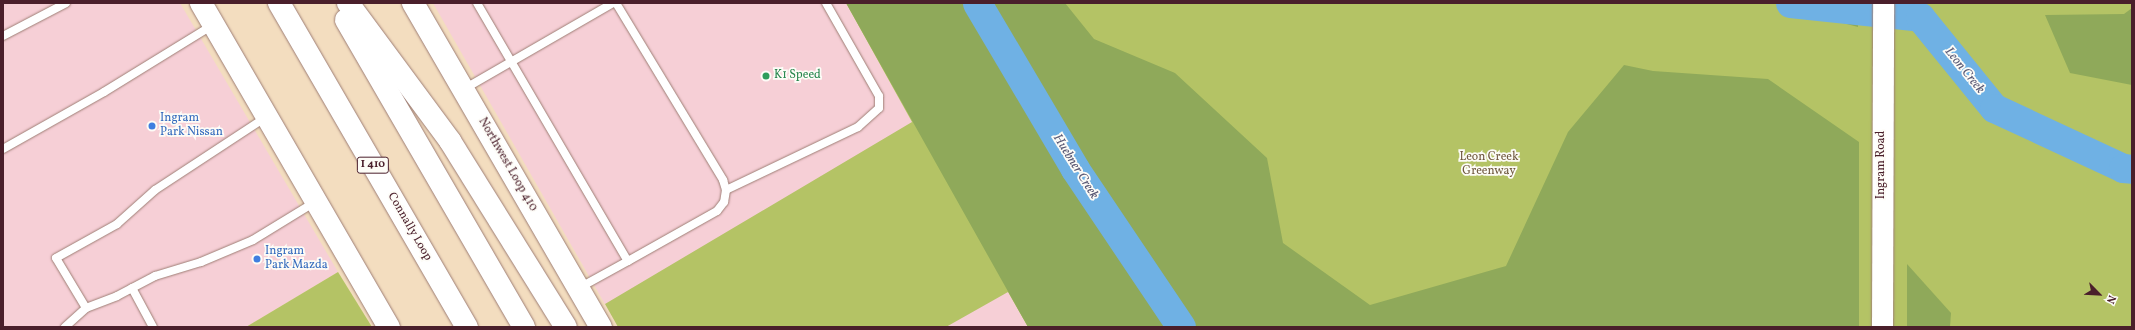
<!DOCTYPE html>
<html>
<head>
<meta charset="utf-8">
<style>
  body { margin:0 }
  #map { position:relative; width:2135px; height:330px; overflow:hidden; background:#f3ddbf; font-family:Vollkorn,serif }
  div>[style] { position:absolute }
  .built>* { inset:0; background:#f6cfd6 }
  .green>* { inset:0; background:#b4c365 }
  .forest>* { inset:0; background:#8fa95a }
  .river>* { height:29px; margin:-14.5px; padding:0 14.5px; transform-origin:14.5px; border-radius:14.5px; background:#6fb1e4 }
  .roads { filter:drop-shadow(0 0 1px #9e7e75) drop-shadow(0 0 1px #9e7e75) }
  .service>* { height:8px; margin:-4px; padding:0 4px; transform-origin:4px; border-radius:4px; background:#fff }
  .tertiary>* { height:21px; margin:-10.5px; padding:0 10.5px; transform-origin:10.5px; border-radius:10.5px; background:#fff }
  .secondary>* { height:22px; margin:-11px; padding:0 11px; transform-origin:11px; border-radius:11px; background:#fff }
  .motorway>* { height:22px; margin:-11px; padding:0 11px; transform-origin:11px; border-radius:11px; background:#fff }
  .dots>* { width:11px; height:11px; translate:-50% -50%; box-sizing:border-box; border:2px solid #fdfcf7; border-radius:50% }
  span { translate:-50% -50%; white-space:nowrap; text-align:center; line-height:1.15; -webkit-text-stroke:3.5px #fdfcf7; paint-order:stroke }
  .shield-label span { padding:1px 3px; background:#fdfcf7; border:1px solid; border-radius:3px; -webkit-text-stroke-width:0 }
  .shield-label { font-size:11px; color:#4a1f2b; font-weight:700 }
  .leisure-label { font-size:12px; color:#27864d }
  .left { translate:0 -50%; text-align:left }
  .shop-label { font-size:12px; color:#366cbe }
  .park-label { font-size:12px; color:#6f583f }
  .street-label { font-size:12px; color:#4a1f2b }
  .water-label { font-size:13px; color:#595975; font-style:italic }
  .frame { position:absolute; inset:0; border:4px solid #4a1f2b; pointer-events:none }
  .north { position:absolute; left:2079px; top:274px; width:40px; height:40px; -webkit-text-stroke:3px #fdfcf7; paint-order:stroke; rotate:114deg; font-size:11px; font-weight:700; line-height:16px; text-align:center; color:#4a1f2b }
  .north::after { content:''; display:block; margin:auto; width:14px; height:18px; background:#4a1f2b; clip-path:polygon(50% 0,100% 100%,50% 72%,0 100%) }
</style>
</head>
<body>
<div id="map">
  <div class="built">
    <i style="clip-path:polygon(3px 3px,180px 3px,338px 272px,246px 327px,3px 327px)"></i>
    <i style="clip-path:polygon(433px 3px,846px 3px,1028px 327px,618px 327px)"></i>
  </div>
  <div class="green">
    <i style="clip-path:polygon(846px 3px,2132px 3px,2132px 327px,1028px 327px,1008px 292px,946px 327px,618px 327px,605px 304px,912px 122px)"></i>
    <i style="clip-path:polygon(338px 272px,372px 327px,246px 327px)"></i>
  </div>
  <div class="forest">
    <i style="clip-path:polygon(846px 3px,1065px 3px,1094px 39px,1175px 73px,1267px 158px,1283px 243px,1370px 305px,1506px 266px,1568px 132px,1624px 65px,1653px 71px,1768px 79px,1859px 142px,1859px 327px,1028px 327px)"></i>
    <i style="clip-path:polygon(1808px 3px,1858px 3px,1858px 27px,1809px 14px)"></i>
    <i style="clip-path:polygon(2132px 8px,2132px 85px,2070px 73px,2045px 15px,2124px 14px)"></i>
    <i style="clip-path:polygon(1907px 264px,1951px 313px,1950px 327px,1907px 327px)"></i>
  </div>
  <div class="river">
    <i style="left:977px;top:3px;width:193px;rotate:59.4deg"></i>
    <i style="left:1075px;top:169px;width:190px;rotate:56.1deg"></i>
    <i style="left:1790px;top:3px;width:131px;rotate:6.1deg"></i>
    <i style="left:1920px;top:17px;width:117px;rotate:50.9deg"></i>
    <i style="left:1994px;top:108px;width:142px;rotate:24.9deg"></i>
    <i style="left:2123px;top:168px;width:9px;rotate:6deg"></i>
  </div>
  <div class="roads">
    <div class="service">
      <i style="left:477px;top:3px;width:299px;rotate:59.7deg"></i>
      <i style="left:628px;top:261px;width:56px;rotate:151.1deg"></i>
      <i style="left:616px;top:3px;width:207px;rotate:58.8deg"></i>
      <i style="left:723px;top:180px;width:10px;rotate:73deg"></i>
      <i style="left:726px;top:190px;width:12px;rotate:99deg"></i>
      <i style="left:724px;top:202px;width:11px;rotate:128deg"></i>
      <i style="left:717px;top:211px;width:102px;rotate:150.7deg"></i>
      <i style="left:3px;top:36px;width:71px;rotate:-27.6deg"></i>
      <i style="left:464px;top:89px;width:172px;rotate:-30deg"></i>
      <i style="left:3px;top:149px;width:116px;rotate:-29.4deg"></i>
      <i style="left:104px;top:92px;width:128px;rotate:-31.6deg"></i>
      <i style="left:726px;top:190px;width:146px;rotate:-25.5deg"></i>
      <i style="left:858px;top:127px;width:28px;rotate:-42deg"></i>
      <i style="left:879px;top:108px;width:12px;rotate:-90deg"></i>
      <i style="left:879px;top:96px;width:107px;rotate:-119.7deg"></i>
      <i style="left:132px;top:288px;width:44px;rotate:61.7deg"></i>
      <i style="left:86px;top:308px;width:33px;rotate:-21deg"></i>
      <i style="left:117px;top:296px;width:43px;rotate:-27.8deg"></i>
      <i style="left:155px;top:276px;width:48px;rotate:-16.9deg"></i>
      <i style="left:201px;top:262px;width:56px;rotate:-22.9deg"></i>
      <i style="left:253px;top:240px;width:73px;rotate:-31.5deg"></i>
      <i style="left:65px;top:327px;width:28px;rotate:-42deg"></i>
      <i style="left:86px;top:308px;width:58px;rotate:-121deg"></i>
      <i style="left:56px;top:258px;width:70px;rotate:-29.1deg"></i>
      <i style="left:117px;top:224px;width:51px;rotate:-41.8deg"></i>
      <i style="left:155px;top:190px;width:133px;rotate:-33.3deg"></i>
    </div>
    <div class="tertiary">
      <i style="left:1882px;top:327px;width:324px;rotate:-89.8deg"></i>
    </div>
    <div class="secondary">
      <i style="left:201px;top:3px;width:375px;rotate:59.9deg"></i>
      <i style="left:413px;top:3px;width:375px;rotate:59.9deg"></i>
    </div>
    <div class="motorway">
      <i style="left:279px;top:3px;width:375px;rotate:59.9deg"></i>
      <i style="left:348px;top:3px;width:172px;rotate:53.5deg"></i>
      <i style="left:450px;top:141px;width:219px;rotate:58.1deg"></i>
      <i style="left:346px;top:20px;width:355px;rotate:59.9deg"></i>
    </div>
  </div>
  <div class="dots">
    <i style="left:766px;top:76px;background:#2e9e5b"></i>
    <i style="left:152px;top:126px;background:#3f7fe0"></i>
    <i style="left:257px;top:259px;background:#3f7fe0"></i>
  </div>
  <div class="shield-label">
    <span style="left:373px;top:165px">I 410</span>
  </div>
  <div class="leisure-label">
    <span class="left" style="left:774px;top:76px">K1 Speed</span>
  </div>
  <div class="shop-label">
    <span class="left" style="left:160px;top:126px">Ingram<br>Park Nissan</span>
    <span class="left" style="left:265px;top:259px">Ingram<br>Park Mazda</span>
  </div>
  <div class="park-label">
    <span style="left:1489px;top:165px">Leon Creek<br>Greenway</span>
  </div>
  <div class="street-label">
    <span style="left:507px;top:165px;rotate:60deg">Northwest Loop 410</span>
    <span style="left:1882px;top:165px;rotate:-90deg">Ingram Road</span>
    <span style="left:409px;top:227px;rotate:60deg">Connally Loop</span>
  </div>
  <div class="water-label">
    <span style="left:1964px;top:71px;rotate:51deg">Leon Creek</span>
    <span style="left:1075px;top:167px;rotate:58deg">Huebner Creek</span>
  </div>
  <div class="frame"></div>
  <div class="north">N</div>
</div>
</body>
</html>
